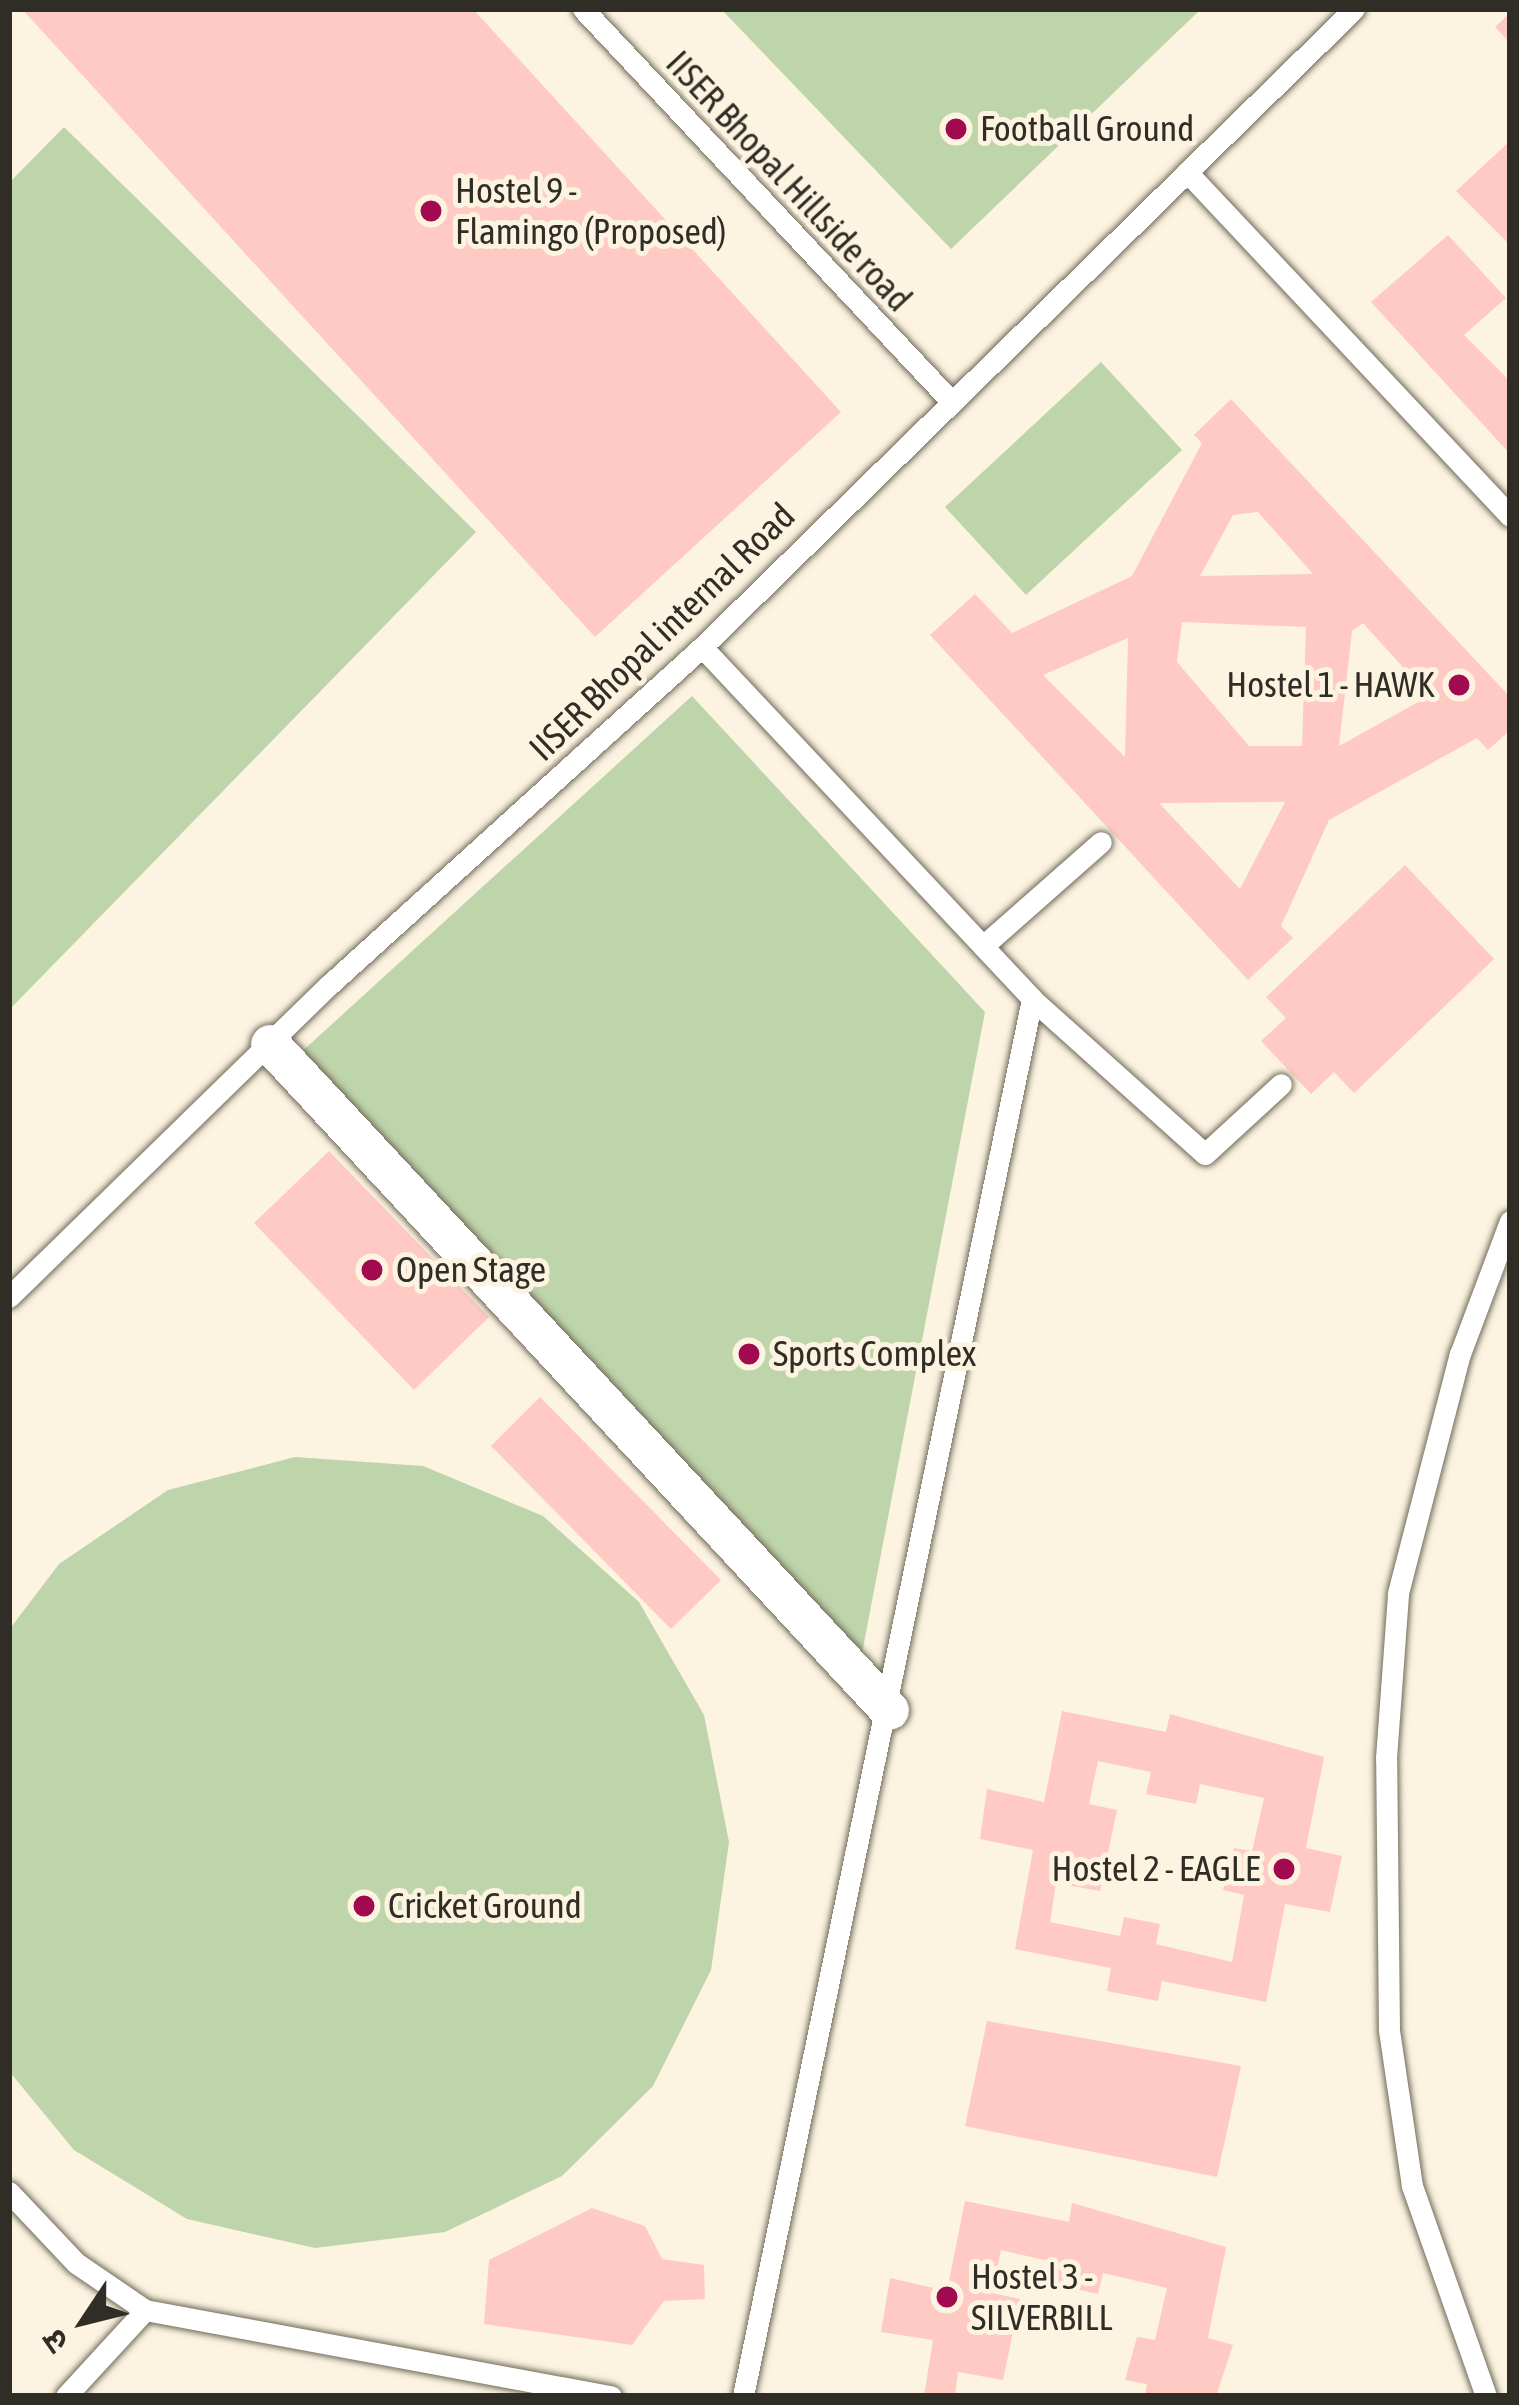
<!DOCTYPE html>
<html>
<head>
<meta charset="utf-8">
<style>
  body { margin:0 }
  #map { position:relative; width:1519px; height:2405px; overflow:hidden; background:#fcf4e1; font-family:"Asap Condensed","Noto Sans Devanagari",sans-serif }
  div>[style] { position:absolute }
  .green>* { inset:0; background:#bed4aa }
  .building>* { inset:0; background:#ffc9c4 }
  .roads { filter:drop-shadow(0 0 3px #726b5b) drop-shadow(0 0 3px #726b5b) }
  .lane>* { height:21px; margin:-10.5px; padding:0 10.5px; transform-origin:10.5px; border-radius:10.5px; background:#fff }
  .street>* { height:39px; margin:-19.5px; padding:0 19.5px; transform-origin:19.5px; border-radius:19.5px; background:#fff }
  .dots>* { width:33px; height:33px; translate:-50% -50%; box-sizing:border-box; border:6px solid #fcf4e1; border-radius:50% }
  span { translate:-50% -50%; white-space:nowrap; text-align:center; line-height:1.15; -webkit-text-stroke:10px #fcf4e1; paint-order:stroke }
  .poi-label { font-size:36px; color:#302d26 }
  .left { translate:0 -50%; text-align:left }
  .right { translate:-100% -50%; text-align:right }
  .street-label { font-size:36px; color:#302d26 }
  .frame { position:absolute; inset:0; border:12px solid #302d26; pointer-events:none }
  .north { position:absolute; left:24px; top:2261px; width:120px; height:120px; -webkit-text-stroke:9px #fcf4e1; paint-order:stroke; rotate:235deg; font-size:33px; font-weight:700; line-height:48px; text-align:center; color:#302d26 }
  .north::after { content:''; display:block; margin:auto; width:42px; height:54px; background:#302d26; clip-path:polygon(50% 0,100% 100%,50% 72%,0 100%) }
</style>
</head>
<body>
<div id="map">
  <div class="green">
    <i style="clip-path:polygon(721px 9px,1201px 9px,951px 249px)"></i>
    <i style="clip-path:polygon(64px 127px,476px 532px,9px 1010px,9px 183px)"></i>
    <i style="clip-path:polygon(1101px 362px,1182px 450px,1026px 595px,945px 507px)"></i>
    <i style="clip-path:polygon(692px 696px,985px 1012px,862px 1653px,297px 1056px)"></i>
    <i style="clip-path:polygon(295px 1457px,423px 1466px,543px 1516px,639px 1602px,704px 1715px,729px 1842px,711px 1970px,653px 2086px,562px 2176px,445px 2232px,315px 2248px,187px 2219px,74px 2150px,9px 2071px,9px 1630px,59px 1564px,168px 1490px)"></i>
  </div>
  <div class="building">
    <i style="clip-path:polygon(22px 9px,473px 9px,841px 412px,595px 637px)"></i>
    <i style="clip-path:polygon(1510px 13px,1510px 43px,1495px 27px)"></i>
    <i style="clip-path:polygon(1510px 141px,1510px 245px,1456px 191px)"></i>
    <i style="clip-path:polygon(1448px 235px,1506px 298px,1464px 335px,1510px 381px,1510px 454px,1371px 302px)"></i>
    <i style="clip-path:polygon(evenodd,1231px 399px,1510px 697px,1510px 730px,1488px 750px,1477px 738px,1329px 820px,1281px 926px,1293px 938px,1248px 980px,930px 635px,975px 594px,1012px 633px,1132px 576px,1202px 443px,1194px 435px,1231px 399px,1258px 512px,1313px 574px,1200px 576px,1233px 515px,1258px 512px,1231px 399px,1182px 622px,1306px 627px,1302px 746px,1249px 746px,1177px 662px,1182px 622px,1231px 399px,1363px 623px,1429px 696px,1339px 746px,1352px 631px,1363px 623px,1231px 399px,1128px 638px,1125px 757px,1043px 675px,1128px 638px,1231px 399px,1285px 802px,1240px 889px,1159px 803px,1285px 802px)"></i>
    <i style="clip-path:polygon(1405px 865px,1494px 959px,1354px 1093px,1334px 1072px,1311px 1094px,1261px 1041px,1286px 1018px,1266px 997px)"></i>
    <i style="clip-path:polygon(329px 1151px,489px 1317px,414px 1390px,254px 1223px)"></i>
    <i style="clip-path:polygon(540px 1397px,721px 1580px,671px 1629px,491px 1446px)"></i>
    <i style="clip-path:polygon(evenodd,1062px 1711px,1166px 1732px,1170px 1714px,1324px 1757px,1306px 1848px,1342px 1856px,1330px 1912px,1285px 1904px,1266px 2002px,1162px 1981px,1158px 2001px,1107px 1991px,1111px 1968px,1015px 1949px,1033px 1850px,980px 1839px,987px 1789px,1044px 1802px,1062px 1711px,1098px 1761px,1151px 1772px,1146px 1794px,1196px 1804px,1200px 1784px,1264px 1798px,1252px 1851px,1234px 1848px,1223px 1890px,1244px 1895px,1232px 1962px,1156px 1944px,1160px 1924px,1124px 1917px,1120px 1936px,1050px 1922px,1056px 1883px,1100px 1891px,1117px 1810px,1089px 1804px,1098px 1761px)"></i>
    <i style="clip-path:polygon(987px 2021px,1241px 2066px,1217px 2177px,965px 2126px)"></i>
    <i style="clip-path:polygon(965px 2201px,1069px 2222px,1072px 2203px,1226px 2247px,1208px 2338px,1233px 2345px,1216px 2396px,1145px 2396px,1147px 2384px,1125px 2380px,1137px 2337px,1155px 2340px,1167px 2288px,1103px 2273px,1098px 2294px,1049px 2283px,1053px 2262px,1001px 2250px,992px 2293px,1020px 2299px,1003px 2380px,958px 2372px,955px 2396px,924px 2396px,933px 2340px,881px 2332px,890px 2278px,947px 2291px)"></i>
    <i style="clip-path:polygon(592px 2208px,645px 2226px,662px 2259px,704px 2265px,705px 2299px,664px 2301px,632px 2345px,484px 2324px,489px 2260px)"></i>
  </div>
  <div class="roads">
    <div class="lane">
      <i style="left:583px;top:9px;width:533px;rotate:46.82deg"></i>
      <i style="left:1187px;top:172px;width:472px;rotate:46.8deg"></i>
      <i style="left:702px;top:647px;width:482px;rotate:46.8deg"></i>
      <i style="left:1032px;top:999px;width:1427px;rotate:101.69deg"></i>
      <i style="left:983px;top:946px;width:157px;rotate:-41.4deg"></i>
      <i style="left:1032px;top:999px;width:232px;rotate:41.9deg"></i>
      <i style="left:1205px;top:1154px;width:103px;rotate:-42.6deg"></i>
      <i style="left:9px;top:1297px;width:447px;rotate:-44.3deg"></i>
      <i style="left:329px;top:985px;width:503px;rotate:-42.18deg"></i>
      <i style="left:702px;top:647px;width:912px;rotate:-44.38deg"></i>
      <i style="left:9px;top:2192px;width:98px;rotate:46.7deg"></i>
      <i style="left:76px;top:2263px;width:83px;rotate:34.3deg"></i>
      <i style="left:145px;top:2310px;width:474px;rotate:10.5deg"></i>
      <i style="left:66px;top:2396px;width:117px;rotate:-47.4deg"></i>
      <i style="left:1486px;top:2396px;width:223px;rotate:-109.4deg"></i>
      <i style="left:1412px;top:2186px;width:158px;rotate:-98.4deg"></i>
      <i style="left:1389px;top:2030px;width:272px;rotate:-90.6deg"></i>
      <i style="left:1386px;top:1758px;width:165px;rotate:-85.8deg"></i>
      <i style="left:1398px;top:1593px;width:247px;rotate:-75.5deg"></i>
      <i style="left:1460px;top:1354px;width:142px;rotate:-69.4deg"></i>
    </div>
    <div class="street">
      <i style="left:270px;top:1044px;width:909px;rotate:47.09deg"></i>
    </div>
  </div>
  <div class="dots">
    <i style="left:956px;top:129px;background:#a10a4e"></i>
    <i style="left:431px;top:211px;background:#a10a4e"></i>
    <i style="left:1459px;top:685px;background:#a10a4e"></i>
    <i style="left:372px;top:1270px;background:#a10a4e"></i>
    <i style="left:749px;top:1354px;background:#a10a4e"></i>
    <i style="left:1284px;top:1869px;background:#a10a4e"></i>
    <i style="left:364px;top:1906px;background:#a10a4e"></i>
    <i style="left:947px;top:2297px;background:#a10a4e"></i>
  </div>
  <div class="poi-label">
    <span class="left" style="left:980px;top:129px">Football Ground</span>
    <span class="left" style="left:455px;top:211px">Hostel 9 -<br>Flamingo (Proposed)</span>
    <span class="right" style="left:1435px;top:685px">Hostel 1 - HAWK</span>
    <span class="left" style="left:396px;top:1270px">Open Stage</span>
    <span class="left" style="left:773px;top:1354px">Sports Complex</span>
    <span class="right" style="left:1260px;top:1869px">Hostel 2 - EAGLE</span>
    <span class="left" style="left:388px;top:1906px">Cricket Ground</span>
    <span class="left" style="left:971px;top:2297px">Hostel 3 -<br>SILVERBILL</span>
  </div>
  <div class="street-label">
    <span style="left:789px;top:181px;rotate:47deg">IISER Bhopal Hillside road</span>
    <span style="left:662px;top:632px;rotate:-44deg">IISER Bhopal internal Road</span>
  </div>
  <div class="frame"></div>
  <div class="north">उ</div>
</div>
</body>
</html>
